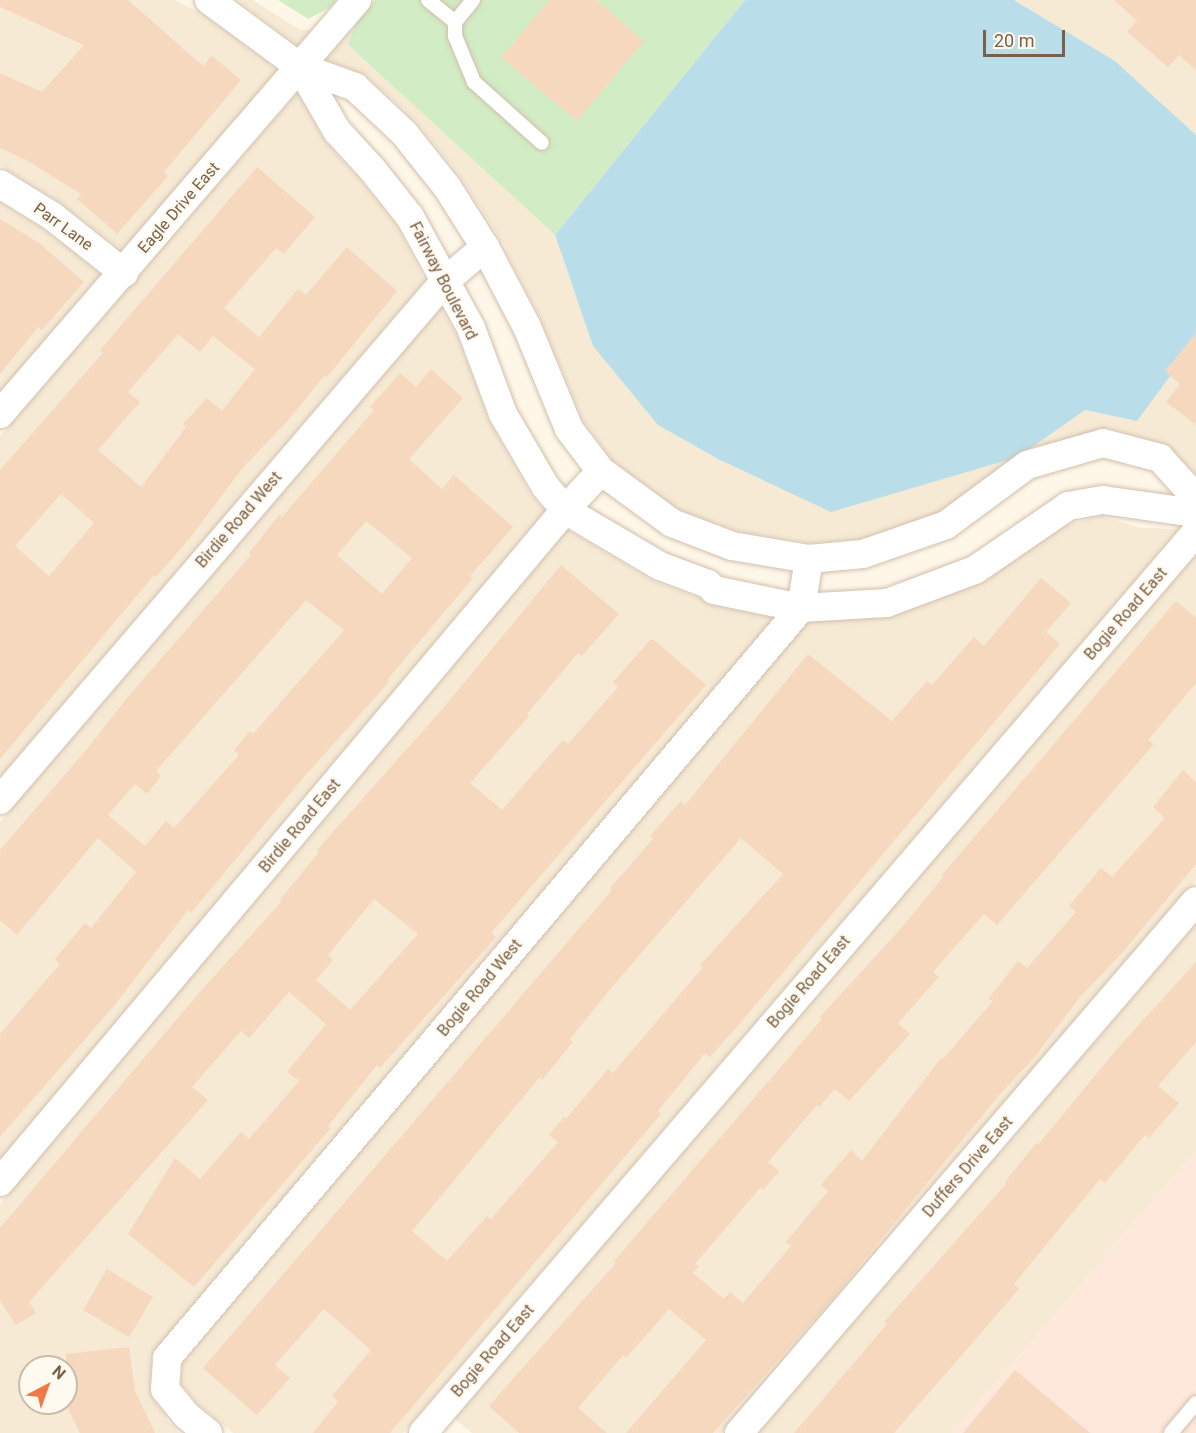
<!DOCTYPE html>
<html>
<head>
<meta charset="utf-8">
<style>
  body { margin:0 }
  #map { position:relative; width:1196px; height:1433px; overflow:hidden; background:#fef7e8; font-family:Roboto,sans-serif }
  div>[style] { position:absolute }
  .residential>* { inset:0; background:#f6ead5 }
  .commercial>* { inset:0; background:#fee8db }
  .green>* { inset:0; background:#d2edc5 }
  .water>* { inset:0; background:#badee9 }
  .building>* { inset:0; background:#f5d8be }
  .roads { filter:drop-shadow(0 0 2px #d1bfac) drop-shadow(0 0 2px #d1bfac) }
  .lane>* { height:14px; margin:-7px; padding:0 7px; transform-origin:7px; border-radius:7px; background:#fff }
  .street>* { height:28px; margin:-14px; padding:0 14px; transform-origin:14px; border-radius:14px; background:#fff }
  span { translate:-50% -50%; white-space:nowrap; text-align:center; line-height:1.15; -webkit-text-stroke:4.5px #fffaef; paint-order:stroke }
  .street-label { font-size:16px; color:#7a5f49 }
  .north { position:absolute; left:18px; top:1355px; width:60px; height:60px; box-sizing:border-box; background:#fffaef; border:2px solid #cabcad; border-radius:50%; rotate:41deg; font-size:16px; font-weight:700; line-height:24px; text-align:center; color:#7a5f49 }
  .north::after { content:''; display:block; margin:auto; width:21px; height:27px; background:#ee7a47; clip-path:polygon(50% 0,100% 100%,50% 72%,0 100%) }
  .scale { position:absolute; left:983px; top:30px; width:82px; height:27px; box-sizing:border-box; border:3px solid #7a5f49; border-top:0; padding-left:8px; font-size:18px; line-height:21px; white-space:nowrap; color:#7a5f49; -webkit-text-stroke:4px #fffaef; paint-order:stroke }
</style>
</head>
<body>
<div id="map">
  <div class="residential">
    <i style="clip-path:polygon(0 0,175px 0,207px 17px,278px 71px,123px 251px,61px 203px,0 165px)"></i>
    <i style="clip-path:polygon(237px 0,253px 0,300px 30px,313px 30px,299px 46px)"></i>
    <i style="clip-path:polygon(1014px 0,1196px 0,1196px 135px,1115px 61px)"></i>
    <i style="clip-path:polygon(358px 21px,347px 44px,555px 235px,593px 346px,927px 482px,1011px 459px,940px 512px,862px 539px,812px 543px,737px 531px,680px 510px,612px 460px,583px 420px,541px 319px,505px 250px,506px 248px,460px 176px,417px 122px,366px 75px,325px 60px)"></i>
    <i style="clip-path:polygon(297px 93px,326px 143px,360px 180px,397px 226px,425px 281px,0 778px,0 436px)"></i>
    <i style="clip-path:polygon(0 203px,43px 229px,102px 275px,0 392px)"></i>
    <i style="clip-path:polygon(440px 308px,457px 336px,489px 421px,531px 495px,545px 511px,0 1160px,0 822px)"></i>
    <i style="clip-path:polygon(1196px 341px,1196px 474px,1166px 444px,1108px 428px,1031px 448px,1085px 410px,1137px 421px)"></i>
    <i style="clip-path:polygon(1101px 516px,1141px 528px,1179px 529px,403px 1433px,233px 1433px,197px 1403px,181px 1383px,182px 1363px,807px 622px,891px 616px,1047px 530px)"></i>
    <i style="clip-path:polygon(evenodd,567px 530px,651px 580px,699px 598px,710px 605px,774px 618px,156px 1349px,152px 1359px,150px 1390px,153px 1399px,166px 1416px,165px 1418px,179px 1433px,0 1433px,0 1204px,567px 530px,30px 1367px,66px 1367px,66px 1403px,30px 1403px,30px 1367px)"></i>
    <i style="clip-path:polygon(1196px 553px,1196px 881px,721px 1433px,472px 1433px,454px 1418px)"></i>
    <i style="clip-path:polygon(1196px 924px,1196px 1151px,953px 1433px,758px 1433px)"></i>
  </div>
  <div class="commercial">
    <i style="clip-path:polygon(1196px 1151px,1196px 1433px,953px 1433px)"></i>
  </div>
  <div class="green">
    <i style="clip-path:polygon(278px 0,336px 0,329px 8px,308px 19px)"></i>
    <i style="clip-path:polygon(375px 0,745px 0,555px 235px,347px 44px,358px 21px)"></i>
  </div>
  <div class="water">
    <i style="clip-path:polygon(745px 0,1014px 0,1115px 61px,1196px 135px,1196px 341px,1137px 421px,1085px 410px,1031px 448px,1011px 459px,831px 512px,718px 459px,658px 425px,593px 346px,555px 235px)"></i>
  </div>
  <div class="building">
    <i style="clip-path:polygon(0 0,128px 0,203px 66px,212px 56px,241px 80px,164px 172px,168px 176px,117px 234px,77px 199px,81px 194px,28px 161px,0 148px,0 73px,42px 92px,84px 45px,0 7px)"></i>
    <i style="clip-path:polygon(549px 0,596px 0,644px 41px,577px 121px,501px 57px)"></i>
    <i style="clip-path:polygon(1114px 0,1196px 0,1196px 70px,1179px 55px,1168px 67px,1127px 32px,1137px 21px)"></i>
    <i style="clip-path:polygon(evenodd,257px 167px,315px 217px,284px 254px,276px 248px,224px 308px,259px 337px,298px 289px,306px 295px,347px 247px,397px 291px,327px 377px,325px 375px,290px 418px,241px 470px,190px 538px,156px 577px,154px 575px,0 759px,0 470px,103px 353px,100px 350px,257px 167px,178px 334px,200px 352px,213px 336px,255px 369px,222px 411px,207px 398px,183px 424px,186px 427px,141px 487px,98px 450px,140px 402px,128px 392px,178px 334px,257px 167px,61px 494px,94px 523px,49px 576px,15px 546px,61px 494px)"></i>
    <i style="clip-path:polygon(0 219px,39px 243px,84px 282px,42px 330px,38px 327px,0 374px)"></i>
    <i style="clip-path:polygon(1196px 333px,1196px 425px,1166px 402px,1180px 384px,1165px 371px)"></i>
    <i style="clip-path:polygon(evenodd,431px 369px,463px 398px,409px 459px,442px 489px,454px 475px,513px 527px,470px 576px,473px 578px,387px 680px,389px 682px,303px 778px,191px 913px,188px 910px,113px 1007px,0 1137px,0 1034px,60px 964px,55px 959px,85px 923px,91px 928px,136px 872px,98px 838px,17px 935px,0 920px,0 850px,87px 749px,127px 698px,251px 555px,249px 553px,279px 515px,282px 517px,374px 410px,370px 407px,400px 373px,416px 387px,431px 369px,366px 521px,412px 558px,382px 594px,337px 555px,366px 521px,431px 369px,306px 600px,344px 630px,253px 734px,250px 731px,234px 750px,239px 755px,174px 828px,166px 821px,145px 846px,108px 815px,135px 784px,147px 794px,161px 776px,156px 771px,306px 600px)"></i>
    <i style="clip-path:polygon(evenodd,561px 565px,619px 614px,582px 656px,578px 653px,527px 714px,529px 716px,470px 783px,502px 810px,563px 740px,568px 744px,618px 687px,613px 682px,650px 640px,654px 640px,706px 685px,491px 933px,496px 937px,380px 1068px,377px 1065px,328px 1126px,331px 1128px,194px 1287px,128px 1234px,175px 1158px,200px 1179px,241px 1132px,249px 1139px,299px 1081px,287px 1072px,326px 1024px,289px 992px,249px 1038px,241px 1031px,192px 1087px,208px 1100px,29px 1302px,36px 1313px,16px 1325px,0 1301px,0 1228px,199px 993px,281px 902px,280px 900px,319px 852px,317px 850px,445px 706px,561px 565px,374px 899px,418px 934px,350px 1010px,316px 980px,333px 960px,328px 955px,374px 899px)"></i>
    <i style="clip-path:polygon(evenodd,1041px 578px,1071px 603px,1046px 632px,1060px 644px,742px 1021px,710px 1057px,705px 1053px,658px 1111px,661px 1114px,390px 1433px,313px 1433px,338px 1402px,332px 1396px,371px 1350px,324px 1309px,275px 1365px,290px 1378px,257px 1415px,203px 1368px,612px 890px,610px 888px,653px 839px,650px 836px,681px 801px,685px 805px,808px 654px,892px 721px,927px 681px,932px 685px,974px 637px,984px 646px,1041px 578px,741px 838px,783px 874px,700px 965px,703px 967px,613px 1073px,608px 1069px,566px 1119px,564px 1117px,549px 1135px,558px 1142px,491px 1219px,487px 1216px,447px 1261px,412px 1231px,540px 1077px,542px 1080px,573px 1042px,570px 1039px,611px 988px,741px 838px)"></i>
    <i style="clip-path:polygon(1176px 601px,1196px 618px,1196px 683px,1148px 740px,1154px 744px,997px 925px,984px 914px,933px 972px,939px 977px,898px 1023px,910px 1034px,849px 1101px,835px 1089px,819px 1107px,817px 1105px,768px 1162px,779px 1171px,763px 1190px,761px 1187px,695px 1264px,699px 1266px,693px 1273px,724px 1299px,730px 1292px,743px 1303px,791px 1246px,786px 1242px,828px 1191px,821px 1185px,851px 1150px,862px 1161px,941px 1058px,943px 1059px,993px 1001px,989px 998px,1018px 961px,1027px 968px,1076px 912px,1069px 906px,1101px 868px,1112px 877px,1165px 818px,1153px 807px,1183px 770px,1196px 782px,1196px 864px,1123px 952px,1081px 996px,1034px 1058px,1001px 1093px,833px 1298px,713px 1433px,626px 1433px,706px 1340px,669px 1309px,626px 1358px,623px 1355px,578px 1408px,607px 1433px,519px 1433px,489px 1406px,616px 1263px,614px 1261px,822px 1019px,820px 1017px,903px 926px,943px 877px,941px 876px)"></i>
    <i style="clip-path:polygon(1196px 962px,1196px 1042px,1158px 1086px,1179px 1103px,1149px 1138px,1145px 1135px,1105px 1183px,1100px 1179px,1014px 1284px,1019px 1289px,894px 1433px,794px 1433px,887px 1324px,884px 1322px,1007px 1183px,1005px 1182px,1036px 1143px,1038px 1145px,1116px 1050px)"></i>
    <i style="clip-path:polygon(107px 1269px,153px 1297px,129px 1337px,83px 1310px)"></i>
    <i style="clip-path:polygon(129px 1347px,135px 1391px,155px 1433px,80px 1433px,66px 1405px,66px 1354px)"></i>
    <i style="clip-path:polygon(1015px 1370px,1090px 1433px,963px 1433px)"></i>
  </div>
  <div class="roads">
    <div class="lane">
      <i style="left:428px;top:0;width:35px;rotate:39deg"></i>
      <i style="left:473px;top:0;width:28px;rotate:129deg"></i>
      <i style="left:455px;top:22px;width:14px;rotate:90deg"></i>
      <i style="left:455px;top:36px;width:50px;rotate:67.6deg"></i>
      <i style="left:474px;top:82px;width:91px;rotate:41.9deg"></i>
      <i style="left:1171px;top:1433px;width:39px;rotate:-50deg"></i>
    </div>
    <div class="street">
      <i style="left:209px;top:0;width:113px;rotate:36.4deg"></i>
      <i style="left:300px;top:67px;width:59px;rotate:20deg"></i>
      <i style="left:355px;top:87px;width:67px;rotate:43.2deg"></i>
      <i style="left:404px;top:133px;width:69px;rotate:51.5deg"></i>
      <i style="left:447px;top:187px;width:71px;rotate:57.7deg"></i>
      <i style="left:485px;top:247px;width:90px;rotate:62.3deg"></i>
      <i style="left:527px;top:327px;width:110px;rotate:67.6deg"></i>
      <i style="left:569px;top:429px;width:53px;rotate:52.7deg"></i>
      <i style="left:601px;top:471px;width:88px;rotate:36.2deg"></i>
      <i style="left:672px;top:523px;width:64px;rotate:21deg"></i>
      <i style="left:732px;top:546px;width:78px;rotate:9.6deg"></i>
      <i style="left:809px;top:559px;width:54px;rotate:-5.3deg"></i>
      <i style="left:863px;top:554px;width:88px;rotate:-19.3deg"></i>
      <i style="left:946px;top:525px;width:101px;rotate:-36.5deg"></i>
      <i style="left:1027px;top:465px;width:79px;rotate:-16.1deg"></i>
      <i style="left:1103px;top:443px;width:59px;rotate:14.7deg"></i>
      <i style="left:1160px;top:458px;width:54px;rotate:48deg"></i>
      <i style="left:300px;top:67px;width:74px;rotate:60deg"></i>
      <i style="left:337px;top:131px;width:52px;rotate:47.4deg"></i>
      <i style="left:372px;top:169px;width:61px;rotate:51.6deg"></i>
      <i style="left:410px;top:217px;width:127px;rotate:61.2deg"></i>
      <i style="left:471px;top:328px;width:92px;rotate:69.6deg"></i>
      <i style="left:503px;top:414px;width:83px;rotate:59.7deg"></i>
      <i style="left:545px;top:486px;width:31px;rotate:50deg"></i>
      <i style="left:565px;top:510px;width:110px;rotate:30.5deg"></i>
      <i style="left:660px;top:566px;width:51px;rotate:20.6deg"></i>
      <i style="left:708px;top:584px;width:8px;rotate:45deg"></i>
      <i style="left:714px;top:590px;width:89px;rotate:11.7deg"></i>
      <i style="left:801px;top:608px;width:86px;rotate:-3.3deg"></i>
      <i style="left:887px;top:603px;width:94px;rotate:-20.6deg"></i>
      <i style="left:975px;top:570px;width:113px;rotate:-34.5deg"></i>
      <i style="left:1068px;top:506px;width:36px;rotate:-10deg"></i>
      <i style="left:1103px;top:500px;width:94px;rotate:8deg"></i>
      <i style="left:0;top:184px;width:61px;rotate:31.6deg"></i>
      <i style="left:52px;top:216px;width:92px;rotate:38.4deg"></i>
      <i style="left:0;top:414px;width:547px;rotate:-49.23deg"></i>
      <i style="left:0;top:800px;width:682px;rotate:-49.4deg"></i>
      <i style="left:444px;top:282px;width:54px;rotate:-40.5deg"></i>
      <i style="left:0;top:1182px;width:878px;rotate:-49.94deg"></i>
      <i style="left:565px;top:510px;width:53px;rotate:-47.3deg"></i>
      <i style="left:208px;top:1433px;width:28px;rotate:-141deg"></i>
      <i style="left:186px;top:1415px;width:33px;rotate:-129deg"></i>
      <i style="left:165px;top:1389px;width:31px;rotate:-86deg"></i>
      <i style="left:167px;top:1358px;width:982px;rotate:-49.79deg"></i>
      <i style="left:801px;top:608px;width:50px;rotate:-80.7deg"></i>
      <i style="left:423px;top:1433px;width:1187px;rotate:-49.37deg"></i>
      <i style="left:739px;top:1433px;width:701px;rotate:-49.34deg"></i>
    </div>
  </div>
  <div class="street-label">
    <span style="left:179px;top:208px;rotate:-49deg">Eagle Drive East</span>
    <span style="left:63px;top:227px;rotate:36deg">Parr Lane</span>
    <span style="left:443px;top:281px;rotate:63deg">Fairway Boulevard</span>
    <span style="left:239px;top:520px;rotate:-49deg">Birdie Road West</span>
    <span style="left:1126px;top:614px;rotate:-49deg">Bogie Road East</span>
    <span style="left:300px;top:826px;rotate:-50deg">Birdie Road East</span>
    <span style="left:809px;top:982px;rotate:-49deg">Bogie Road East</span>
    <span style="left:480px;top:988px;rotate:-50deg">Bogie Road West</span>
    <span style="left:968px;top:1167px;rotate:-49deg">Duffers Drive East</span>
    <span style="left:493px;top:1351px;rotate:-49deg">Bogie Road East</span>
  </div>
  <div class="north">N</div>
  <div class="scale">20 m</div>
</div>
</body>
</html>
